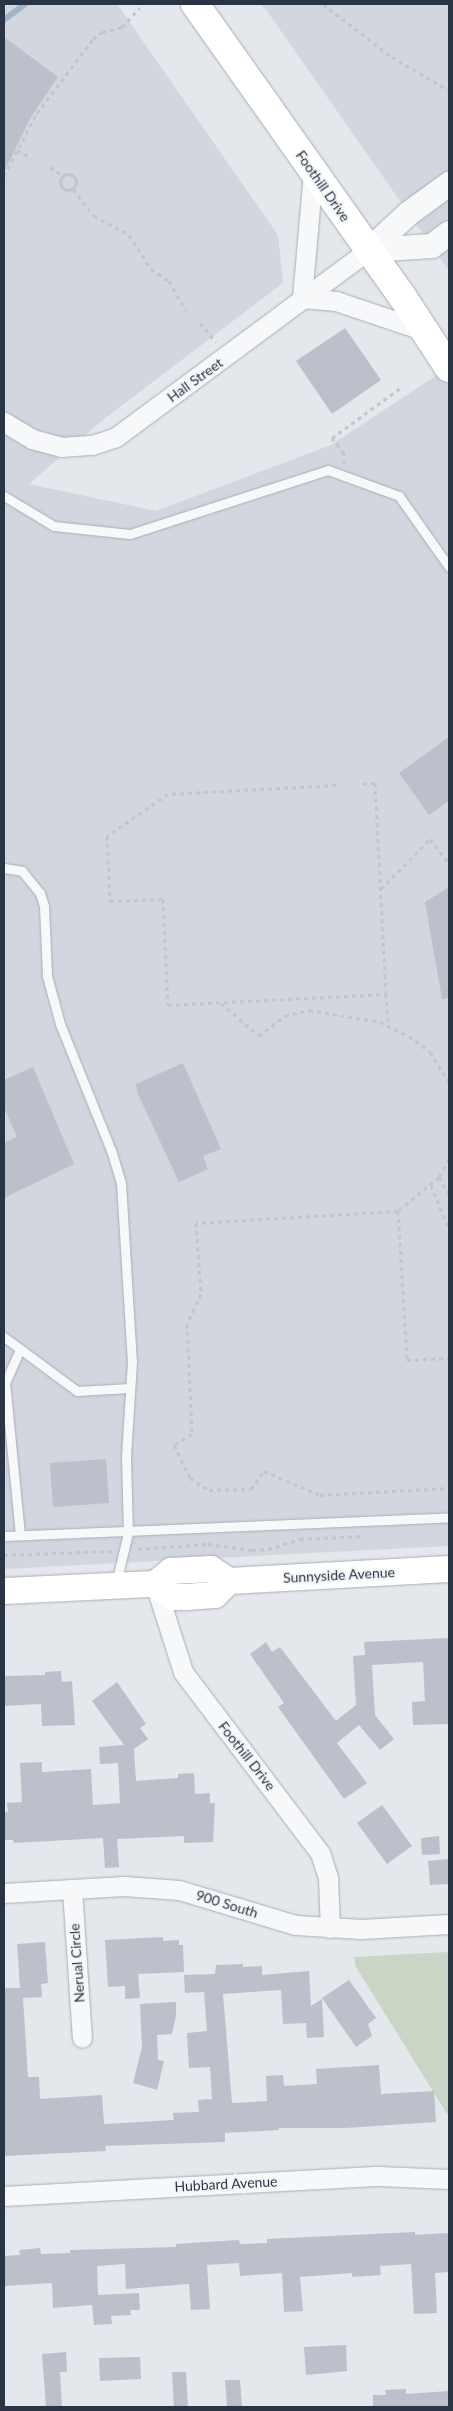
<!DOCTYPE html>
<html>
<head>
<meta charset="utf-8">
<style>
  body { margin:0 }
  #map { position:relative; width:453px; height:2411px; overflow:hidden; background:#e4e7ec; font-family:Lato,sans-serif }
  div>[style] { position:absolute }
  .built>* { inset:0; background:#d2d6de }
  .green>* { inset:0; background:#c9d6c5 }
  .stream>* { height:5.5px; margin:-2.75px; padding:0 2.75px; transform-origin:2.75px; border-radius:2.75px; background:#9fb4cc }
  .building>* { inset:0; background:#bbc0ca }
  .path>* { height:3px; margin-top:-1.5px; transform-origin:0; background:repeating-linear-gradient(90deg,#c2c5cb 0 4px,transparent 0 8px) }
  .path>.ring { margin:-1.5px; padding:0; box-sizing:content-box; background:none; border:3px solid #c2c5cb; border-radius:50% }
  .roads { filter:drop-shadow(0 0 1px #a9aeb7) drop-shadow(0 0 1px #a9aeb7) }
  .service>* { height:9px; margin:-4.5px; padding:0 4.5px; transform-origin:4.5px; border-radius:4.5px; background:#f7f8fa }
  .minor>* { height:19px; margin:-9.5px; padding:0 9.5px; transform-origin:9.5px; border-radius:9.5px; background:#f7f8fa }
  .tertiary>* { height:24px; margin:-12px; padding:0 12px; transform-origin:12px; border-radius:12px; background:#f7f8fa }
  .secondary>* { height:26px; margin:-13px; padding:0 13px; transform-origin:13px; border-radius:13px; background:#fff }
  .primary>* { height:28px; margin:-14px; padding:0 14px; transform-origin:14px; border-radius:14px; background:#fff }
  span { translate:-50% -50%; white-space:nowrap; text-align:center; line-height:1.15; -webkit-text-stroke:4.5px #f4f6f9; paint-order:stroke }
  .street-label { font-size:14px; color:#2b3445 }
  .frame { position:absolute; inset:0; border:5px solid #2b3445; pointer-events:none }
</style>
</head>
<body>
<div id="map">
  <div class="built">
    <i style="clip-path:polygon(4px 4px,117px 4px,278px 235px,283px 283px,104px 419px,29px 484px,156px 511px,331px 445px,449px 367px,449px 1546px,4px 1569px)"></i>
    <i style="clip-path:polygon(260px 4px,449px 4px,449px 271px,267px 11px)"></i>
  </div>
  <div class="green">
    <i style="clip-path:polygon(449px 1952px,449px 2117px,356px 1967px,354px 1957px)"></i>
  </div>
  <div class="stream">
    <i style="left:4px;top:20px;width:26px;rotate:-37deg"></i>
  </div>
  <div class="building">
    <i style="clip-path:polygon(4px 37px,58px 77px,31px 117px,4px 172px)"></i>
    <i style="clip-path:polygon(345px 328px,381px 380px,332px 414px,296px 361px)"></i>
    <i style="clip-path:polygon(449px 737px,449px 801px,429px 815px,399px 773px)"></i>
    <i style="clip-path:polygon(449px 887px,449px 998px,442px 999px,425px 902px)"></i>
    <i style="clip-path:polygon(183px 1063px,221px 1149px,203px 1156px,208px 1169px,179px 1182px,137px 1092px,136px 1084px)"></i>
    <i style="clip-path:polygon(33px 1067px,74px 1164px,4px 1198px,4px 1143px,17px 1137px,4px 1107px,4px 1080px)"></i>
    <i style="clip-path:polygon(106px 1459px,109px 1503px,53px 1507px,50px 1463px)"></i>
    <i style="clip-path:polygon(449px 1638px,449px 1724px,413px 1725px,412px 1702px,425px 1701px,423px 1662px,372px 1665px,375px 1715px,394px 1739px,380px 1750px,359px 1725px,337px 1743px,367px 1783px,344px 1799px,278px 1707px,284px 1703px,250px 1654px,266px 1642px,272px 1652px,280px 1647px,336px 1721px,356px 1705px,353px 1656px,365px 1655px,364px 1642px)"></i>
    <i style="clip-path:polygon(61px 1671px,62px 1682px,72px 1681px,75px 1725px,42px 1726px,41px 1704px,4px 1706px,4px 1676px,45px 1675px,45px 1672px)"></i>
    <i style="clip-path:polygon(117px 1682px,146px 1724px,140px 1728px,148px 1739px,134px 1749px,136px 1781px,178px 1778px,178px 1774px,194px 1773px,195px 1794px,210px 1793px,210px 1803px,215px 1803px,213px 1842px,184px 1843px,184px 1836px,117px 1839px,119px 1867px,105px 1868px,103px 1838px,14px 1843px,13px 1840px,4px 1840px,4px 1812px,8px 1812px,7px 1803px,22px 1802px,20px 1763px,42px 1762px,42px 1772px,91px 1769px,93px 1805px,120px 1803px,118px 1763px,100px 1764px,99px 1747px,124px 1745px,92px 1701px)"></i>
    <i style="clip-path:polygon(382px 1805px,412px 1846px,387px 1864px,357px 1823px)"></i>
    <i style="clip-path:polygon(439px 1836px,440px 1854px,422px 1855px,421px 1838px)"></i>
    <i style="clip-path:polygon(449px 1859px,449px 1884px,430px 1885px,428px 1861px)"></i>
    <i style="clip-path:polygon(163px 1937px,163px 1941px,179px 1940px,179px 1945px,183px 1945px,184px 1972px,138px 1974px,140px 1998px,125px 1999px,125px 1986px,108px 1987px,105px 1940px)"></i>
    <i style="clip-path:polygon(45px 1942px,48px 1983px,41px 1984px,42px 1997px,23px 1998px,28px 2077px,39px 2077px,40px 2099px,102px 2095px,104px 2124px,174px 2120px,173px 2113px,199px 2112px,198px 2100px,212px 2099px,210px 2067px,189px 2068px,187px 2033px,207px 2031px,204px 1992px,185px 1993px,184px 1975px,215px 1974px,216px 1965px,243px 1964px,243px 1967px,262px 1966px,262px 1975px,309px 1971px,311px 2006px,322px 1999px,324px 2037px,307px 2038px,306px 2023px,283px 2024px,281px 1990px,223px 1994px,232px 2103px,267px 2101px,266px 2076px,283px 2075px,284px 2086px,317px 2084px,316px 2069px,379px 2065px,381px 2094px,434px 2091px,436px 2122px,345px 2128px,279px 2128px,279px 2130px,225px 2133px,225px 2142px,105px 2146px,106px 2151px,4px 2156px,4px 1988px,20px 1988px,17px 1944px)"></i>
    <i style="clip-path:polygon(349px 1980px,376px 2018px,368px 2024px,372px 2036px,356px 2047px,322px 1998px)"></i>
    <i style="clip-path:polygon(176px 2002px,176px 2016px,172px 2034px,157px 2035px,158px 2060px,164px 2061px,157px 2090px,133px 2083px,142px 2047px,140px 2004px)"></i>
    <i style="clip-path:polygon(415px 2232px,415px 2235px,449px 2233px,449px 2272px,435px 2273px,437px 2313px,414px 2314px,411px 2264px,380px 2266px,381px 2275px,352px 2277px,352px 2273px,300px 2277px,303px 2311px,284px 2312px,282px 2273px,240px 2276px,239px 2263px,207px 2265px,210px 2309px,191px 2310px,189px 2284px,126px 2289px,125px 2264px,97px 2266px,98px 2295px,139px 2293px,140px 2310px,130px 2310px,131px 2315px,111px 2316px,112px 2324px,94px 2325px,92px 2305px,53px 2308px,52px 2283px,5px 2286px,4px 2278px,4px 2256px,20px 2255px,19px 2250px,40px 2248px,41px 2254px,70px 2253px,70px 2250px,176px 2247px,176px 2244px,239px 2240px,240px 2244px,267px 2243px,267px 2239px)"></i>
    <i style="clip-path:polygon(346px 2345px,347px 2371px,306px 2375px,304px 2347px)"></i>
    <i style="clip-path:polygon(66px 2352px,67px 2372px,60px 2372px,62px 2407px,46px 2407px,42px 2354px)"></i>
    <i style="clip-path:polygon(140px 2357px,141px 2379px,100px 2381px,99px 2358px)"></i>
    <i style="clip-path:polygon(172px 2372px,186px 2372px,188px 2407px,174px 2407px)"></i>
    <i style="clip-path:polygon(225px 2380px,240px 2380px,242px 2407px,227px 2407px)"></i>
    <i style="clip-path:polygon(406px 2389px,406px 2394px,449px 2391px,449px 2407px,373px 2407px,373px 2395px,386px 2395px,385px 2390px)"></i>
  </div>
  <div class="path">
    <i style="left:323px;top:4px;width:87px;rotate:37.5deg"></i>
    <i style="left:392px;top:57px;width:66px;rotate:30.1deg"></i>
    <i style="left:17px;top:150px;width:16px;rotate:30deg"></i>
    <i style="left:50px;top:167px;width:16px;rotate:35deg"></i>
    <i class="ring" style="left:60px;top:174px;width:13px;height:13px"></i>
    <i style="left:4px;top:176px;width:71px;rotate:-62.4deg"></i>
    <i style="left:37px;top:113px;width:93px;rotate:-52.9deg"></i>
    <i style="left:93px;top:39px;width:11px;rotate:-38deg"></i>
    <i style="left:102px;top:32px;width:21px;rotate:-14deg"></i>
    <i style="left:122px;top:27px;width:26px;rotate:-47deg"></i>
    <i style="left:73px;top:189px;width:34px;rotate:52deg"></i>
    <i style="left:94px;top:216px;width:40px;rotate:28deg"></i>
    <i style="left:129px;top:235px;width:40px;rotate:57.1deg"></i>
    <i style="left:151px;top:269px;width:22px;rotate:34deg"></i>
    <i style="left:169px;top:281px;width:34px;rotate:60deg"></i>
    <i style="left:200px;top:323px;width:25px;rotate:50deg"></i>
    <i style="left:344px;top:463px;width:10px;rotate:-90deg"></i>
    <i style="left:344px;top:453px;width:19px;rotate:-129deg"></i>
    <i style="left:332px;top:438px;width:88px;rotate:-36.2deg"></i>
    <i style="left:336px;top:785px;width:168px;rotate:176.9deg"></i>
    <i style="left:168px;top:794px;width:74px;rotate:145.5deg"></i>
    <i style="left:107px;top:836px;width:65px;rotate:87.4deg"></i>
    <i style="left:110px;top:901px;width:53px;rotate:-2.2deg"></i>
    <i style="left:163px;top:899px;width:106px;rotate:87.3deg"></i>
    <i style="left:168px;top:1005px;width:218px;rotate:-2.9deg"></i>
    <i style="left:386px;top:994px;width:211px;rotate:-93deg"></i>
    <i style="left:375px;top:783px;width:17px;rotate:177deg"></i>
    <i style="left:381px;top:889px;width:70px;rotate:-45.6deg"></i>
    <i style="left:430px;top:839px;width:31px;rotate:52deg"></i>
    <i style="left:386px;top:994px;width:31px;rotate:86deg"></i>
    <i style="left:221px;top:1003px;width:50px;rotate:41deg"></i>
    <i style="left:259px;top:1036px;width:33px;rotate:-38deg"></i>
    <i style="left:285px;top:1016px;width:25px;rotate:-14deg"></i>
    <i style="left:309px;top:1010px;width:72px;rotate:9.6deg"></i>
    <i style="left:380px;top:1022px;width:32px;rotate:26deg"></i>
    <i style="left:409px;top:1036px;width:26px;rotate:37deg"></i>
    <i style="left:430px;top:1052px;width:36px;rotate:58deg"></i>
    <i style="left:449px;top:1159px;width:21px;rotate:119deg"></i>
    <i style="left:439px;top:1177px;width:53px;rotate:140.3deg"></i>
    <i style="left:398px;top:1211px;width:202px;rotate:176.6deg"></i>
    <i style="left:196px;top:1223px;width:71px;rotate:86deg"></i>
    <i style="left:201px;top:1294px;width:33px;rotate:115deg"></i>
    <i style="left:187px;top:1324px;width:110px;rotate:87.4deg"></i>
    <i style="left:192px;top:1434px;width:21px;rotate:149deg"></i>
    <i style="left:174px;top:1445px;width:37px;rotate:64deg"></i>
    <i style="left:190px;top:1478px;width:22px;rotate:32deg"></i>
    <i style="left:209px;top:1490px;width:42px;rotate:-1.4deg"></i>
    <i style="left:251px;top:1489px;width:22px;rotate:-54deg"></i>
    <i style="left:264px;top:1471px;width:61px;rotate:23.2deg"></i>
    <i style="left:320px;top:1495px;width:129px;rotate:-3.1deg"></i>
    <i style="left:439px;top:1177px;width:21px;rotate:61deg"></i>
    <i style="left:431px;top:1185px;width:48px;rotate:68.2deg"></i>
    <i style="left:398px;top:1211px;width:149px;rotate:86.5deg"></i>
    <i style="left:407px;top:1360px;width:42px;rotate:-2.7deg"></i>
    <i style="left:138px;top:1549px;width:70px;rotate:-4.1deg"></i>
    <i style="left:208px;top:1544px;width:44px;rotate:7.8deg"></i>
    <i style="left:252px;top:1550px;width:16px;rotate:-4deg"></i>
    <i style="left:268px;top:1549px;width:34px;rotate:-17deg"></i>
    <i style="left:300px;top:1539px;width:64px;rotate:-2.7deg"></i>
    <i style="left:4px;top:1555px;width:108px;rotate:-2.1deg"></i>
  </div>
  <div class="roads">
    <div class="service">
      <i style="left:4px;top:496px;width:58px;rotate:31deg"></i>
      <i style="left:54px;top:526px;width:76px;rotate:6deg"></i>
      <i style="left:130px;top:534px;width:208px;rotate:-17.9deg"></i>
      <i style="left:328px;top:470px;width:76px;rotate:20.1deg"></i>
      <i style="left:399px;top:496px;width:87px;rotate:54.8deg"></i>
      <i style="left:4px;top:868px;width:18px;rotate:9deg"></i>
      <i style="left:22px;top:871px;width:28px;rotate:51deg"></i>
      <i style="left:40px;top:893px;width:14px;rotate:73deg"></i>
      <i style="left:44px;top:906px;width:70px;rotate:87.5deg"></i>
      <i style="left:47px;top:976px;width:50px;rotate:74.8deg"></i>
      <i style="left:60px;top:1024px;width:136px;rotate:68deg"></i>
      <i style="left:111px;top:1150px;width:34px;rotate:73deg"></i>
      <i style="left:121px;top:1183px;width:178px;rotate:86.5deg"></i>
      <i style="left:132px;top:1361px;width:96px;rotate:93.6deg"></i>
      <i style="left:126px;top:1457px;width:76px;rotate:88.5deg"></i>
      <i style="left:128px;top:1533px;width:51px;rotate:103.5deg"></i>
      <i style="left:4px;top:1337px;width:91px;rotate:36.5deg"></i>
      <i style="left:77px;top:1391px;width:53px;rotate:-3.2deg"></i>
      <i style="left:20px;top:1535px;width:153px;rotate:-95.6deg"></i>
      <i style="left:5px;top:1383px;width:37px;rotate:-66deg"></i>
      <i style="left:4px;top:1536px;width:445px;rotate:-2.4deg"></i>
    </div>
    <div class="minor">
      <i style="left:302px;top:298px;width:34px;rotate:5deg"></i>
      <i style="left:336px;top:301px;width:94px;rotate:18.6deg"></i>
      <i style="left:302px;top:298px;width:126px;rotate:-85deg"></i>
      <i style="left:4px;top:422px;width:33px;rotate:31deg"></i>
      <i style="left:32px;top:439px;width:30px;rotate:15deg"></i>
      <i style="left:61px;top:447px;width:31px;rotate:-4deg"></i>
      <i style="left:92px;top:445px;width:25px;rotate:-18deg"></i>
      <i style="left:116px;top:437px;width:315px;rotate:-36.5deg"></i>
      <i style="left:155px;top:1584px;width:92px;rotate:72.3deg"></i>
      <i style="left:183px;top:1672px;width:227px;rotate:52.9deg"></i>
      <i style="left:320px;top:1853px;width:25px;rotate:72deg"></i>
      <i style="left:328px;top:1877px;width:51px;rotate:87.8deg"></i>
      <i style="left:72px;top:1889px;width:149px;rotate:86.2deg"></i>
      <i style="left:4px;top:1893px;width:120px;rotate:-3.3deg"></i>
      <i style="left:124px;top:1886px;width:55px;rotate:4.2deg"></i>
      <i style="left:179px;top:1890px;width:122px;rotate:16.7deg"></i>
      <i style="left:296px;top:1925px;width:65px;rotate:3.5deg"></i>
      <i style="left:361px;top:1929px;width:88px;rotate:-3.3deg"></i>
      <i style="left:4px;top:2196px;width:376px;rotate:-3.1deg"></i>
      <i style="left:379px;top:2176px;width:70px;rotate:2.5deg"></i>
    </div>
    <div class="tertiary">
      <i style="left:369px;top:250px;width:53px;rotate:-42.7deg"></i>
      <i style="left:408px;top:214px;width:51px;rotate:-36.2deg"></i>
      <i style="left:369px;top:250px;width:63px;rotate:-3.6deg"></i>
      <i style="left:432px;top:246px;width:21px;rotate:-37deg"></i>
    </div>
    <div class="secondary">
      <i style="left:155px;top:1584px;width:21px;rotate:37deg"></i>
      <i style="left:172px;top:1597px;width:14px"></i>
      <i style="left:186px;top:1597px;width:29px;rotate:-4deg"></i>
      <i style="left:215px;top:1595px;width:20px;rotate:-45deg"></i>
      <i style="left:4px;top:1591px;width:151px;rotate:-2.7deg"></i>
      <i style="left:155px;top:1584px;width:21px;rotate:-39deg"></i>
      <i style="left:171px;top:1571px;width:40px;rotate:-2.9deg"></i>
      <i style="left:211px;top:1569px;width:22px;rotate:34deg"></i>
      <i style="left:229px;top:1581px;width:220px;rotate:-3.1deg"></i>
    </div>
    <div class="primary">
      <i style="left:195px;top:4px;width:358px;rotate:54.7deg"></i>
      <i style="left:402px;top:296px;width:86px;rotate:56.9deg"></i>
    </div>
  </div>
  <div class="street-label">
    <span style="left:323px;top:186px;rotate:55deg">Foothill Drive</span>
    <span style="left:195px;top:380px;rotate:-36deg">Hall Street</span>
    <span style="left:339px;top:1575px;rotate:-3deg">Sunnyside Avenue</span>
    <span style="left:247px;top:1756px;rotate:52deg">Foothill Drive</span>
    <span style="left:227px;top:1904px;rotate:17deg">900 South</span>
    <span style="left:77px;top:1963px;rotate:-94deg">Nerual Circle</span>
    <span style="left:226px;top:2184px;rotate:-3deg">Hubbard Avenue</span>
  </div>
  <div class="frame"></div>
</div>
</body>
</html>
